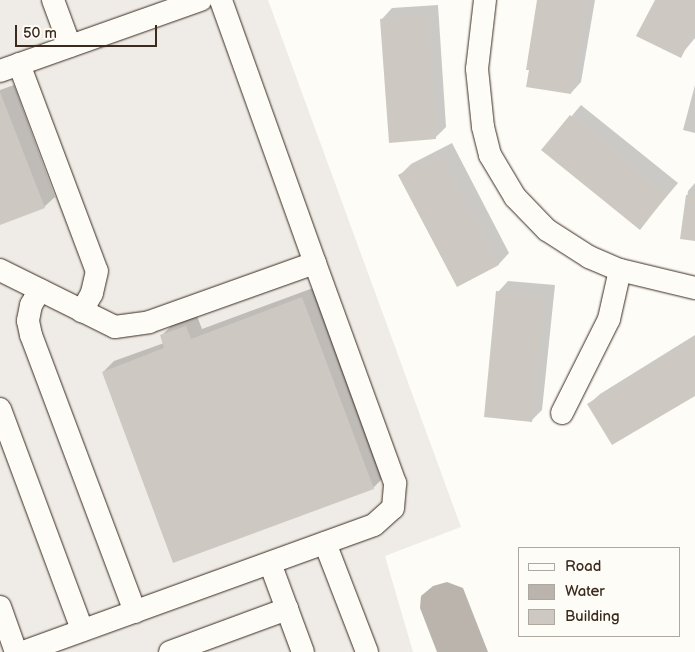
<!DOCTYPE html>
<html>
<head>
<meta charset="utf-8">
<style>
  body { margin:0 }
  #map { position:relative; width:695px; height:652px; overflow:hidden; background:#fdfcf7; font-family:"Balsamiq Sans",sans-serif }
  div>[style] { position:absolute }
  .built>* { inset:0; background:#efece7 }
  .water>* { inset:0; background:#bbb4ad }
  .shadow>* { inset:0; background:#0003 }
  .building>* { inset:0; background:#cdc8c2 }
  .roads { filter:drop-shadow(0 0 1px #3b2a1e) drop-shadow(0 0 1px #3b2a1e) }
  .minor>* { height:22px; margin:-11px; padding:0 11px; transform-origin:11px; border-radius:11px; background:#fdfcf7 }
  span { translate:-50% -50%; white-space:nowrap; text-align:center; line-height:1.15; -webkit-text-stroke:4px #fdfcf7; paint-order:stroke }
  .legend { position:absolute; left:518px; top:547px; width:162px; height:90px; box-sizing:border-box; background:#fdfcf7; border:1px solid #afa8a0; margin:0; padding:6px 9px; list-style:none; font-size:15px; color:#3b2a1e }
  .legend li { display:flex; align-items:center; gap:10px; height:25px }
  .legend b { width:25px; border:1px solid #afa8a0 }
  .scale { position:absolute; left:15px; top:25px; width:142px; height:22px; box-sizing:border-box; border:2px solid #3b2a1e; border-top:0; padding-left:6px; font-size:15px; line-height:18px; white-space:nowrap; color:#3b2a1e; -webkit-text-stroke:4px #fdfcf7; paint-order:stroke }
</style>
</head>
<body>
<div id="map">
  <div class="built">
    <i style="clip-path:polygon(0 0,268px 0,461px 527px,385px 556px,413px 652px,0 652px)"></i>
  </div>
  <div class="water">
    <i style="clip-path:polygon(447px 582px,463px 588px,488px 652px,437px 652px,420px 608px,421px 596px,433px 586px)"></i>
  </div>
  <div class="shadow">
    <i style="clip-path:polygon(538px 0,595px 0,581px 82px,571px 93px)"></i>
    <i style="clip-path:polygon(656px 0,695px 0,695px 38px,680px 56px)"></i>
    <i style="clip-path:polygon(438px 5px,446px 127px,435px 138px,382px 19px,392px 8px)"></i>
    <i style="clip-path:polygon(14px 85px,55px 197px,44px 207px,0 224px,0 90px)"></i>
    <i style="clip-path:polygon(695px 85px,695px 133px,683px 130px)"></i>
    <i style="clip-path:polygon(581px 105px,678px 183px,640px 228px,543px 150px)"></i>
    <i style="clip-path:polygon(452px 143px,509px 253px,499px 264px,457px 285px,400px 175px,411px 164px)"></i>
    <i style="clip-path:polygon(695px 183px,695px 239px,681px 237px,688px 191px)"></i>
    <i style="clip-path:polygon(508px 281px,555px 285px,542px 410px,531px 421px,498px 292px)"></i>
    <i style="clip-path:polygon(313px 288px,384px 477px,373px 488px,103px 372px,114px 361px,164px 343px,161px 336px,172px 325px,197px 316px,202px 329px)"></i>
    <i style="clip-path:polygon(695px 335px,695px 395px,589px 404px,600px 394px)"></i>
  </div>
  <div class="building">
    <i style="clip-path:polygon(537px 0,587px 0,571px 94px,526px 87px,529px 70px,526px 70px)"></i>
    <i style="clip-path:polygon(655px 0,695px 0,695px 30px,681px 58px,636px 36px)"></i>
    <i style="clip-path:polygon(428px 15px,436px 139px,389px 143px,380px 19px)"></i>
    <i style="clip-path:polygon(0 92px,45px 208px,0 225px)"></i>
    <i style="clip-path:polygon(570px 115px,668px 194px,640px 230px,541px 150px)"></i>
    <i style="clip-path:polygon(441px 153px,499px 265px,457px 287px,398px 175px)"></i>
    <i style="clip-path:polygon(686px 195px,695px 195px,695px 241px,680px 239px)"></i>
    <i style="clip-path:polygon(496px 291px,545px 296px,532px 422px,484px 417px)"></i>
    <i style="clip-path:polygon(302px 297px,374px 489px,173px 563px,102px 372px,164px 348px,160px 335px,186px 326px,191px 339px)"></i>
    <i style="clip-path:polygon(695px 338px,695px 396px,612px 445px,587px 404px)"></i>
  </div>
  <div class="roads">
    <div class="minor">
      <i style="left:53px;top:0;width:49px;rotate:69.7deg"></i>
      <i style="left:485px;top:0;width:69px;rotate:96.6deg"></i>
      <i style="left:477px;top:69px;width:58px;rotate:84.1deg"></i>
      <i style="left:483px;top:127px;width:29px;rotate:76deg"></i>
      <i style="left:490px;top:155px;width:49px;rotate:59.2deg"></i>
      <i style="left:515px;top:197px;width:46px;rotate:45.9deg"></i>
      <i style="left:547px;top:230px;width:50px;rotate:32.7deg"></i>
      <i style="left:589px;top:257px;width:34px;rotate:23deg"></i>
      <i style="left:620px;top:270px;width:77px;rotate:13.5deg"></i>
      <i style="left:19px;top:64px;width:221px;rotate:69.4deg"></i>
      <i style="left:97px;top:271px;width:23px;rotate:103deg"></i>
      <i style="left:92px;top:293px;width:21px;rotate:119deg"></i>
      <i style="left:0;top:71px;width:213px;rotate:-19.5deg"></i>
      <i style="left:0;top:270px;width:128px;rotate:26.4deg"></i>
      <i style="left:115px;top:327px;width:34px;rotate:-8deg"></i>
      <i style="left:149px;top:322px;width:176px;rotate:-19.6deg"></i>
      <i style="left:315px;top:263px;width:279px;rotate:-109.7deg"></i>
      <i style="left:40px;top:290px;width:17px;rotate:121deg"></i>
      <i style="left:31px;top:305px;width:16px;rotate:101deg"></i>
      <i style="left:28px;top:321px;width:14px;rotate:78deg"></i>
      <i style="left:31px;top:335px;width:296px;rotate:69.4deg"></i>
      <i style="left:0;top:409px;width:236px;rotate:69.6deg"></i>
      <i style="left:562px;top:413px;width:105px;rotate:-63.4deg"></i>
      <i style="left:609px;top:319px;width:50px;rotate:-77.3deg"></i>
      <i style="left:325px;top:543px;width:117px;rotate:68.9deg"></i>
      <i style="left:270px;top:563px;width:95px;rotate:69.7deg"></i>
      <i style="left:0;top:607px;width:48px;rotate:70.4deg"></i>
      <i style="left:23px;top:652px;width:373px;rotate:-19.9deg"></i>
      <i style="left:374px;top:525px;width:25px;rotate:-42deg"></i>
      <i style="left:393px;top:508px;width:25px;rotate:-85deg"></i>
      <i style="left:395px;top:483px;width:234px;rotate:-110deg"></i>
      <i style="left:170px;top:652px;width:125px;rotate:-20.2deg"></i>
    </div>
  </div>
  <ul class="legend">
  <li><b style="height:6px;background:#fdfcf7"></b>Road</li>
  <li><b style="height:14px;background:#bbb4ad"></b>Water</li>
  <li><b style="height:14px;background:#cdc8c2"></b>Building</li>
  </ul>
  <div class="scale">50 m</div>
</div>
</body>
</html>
